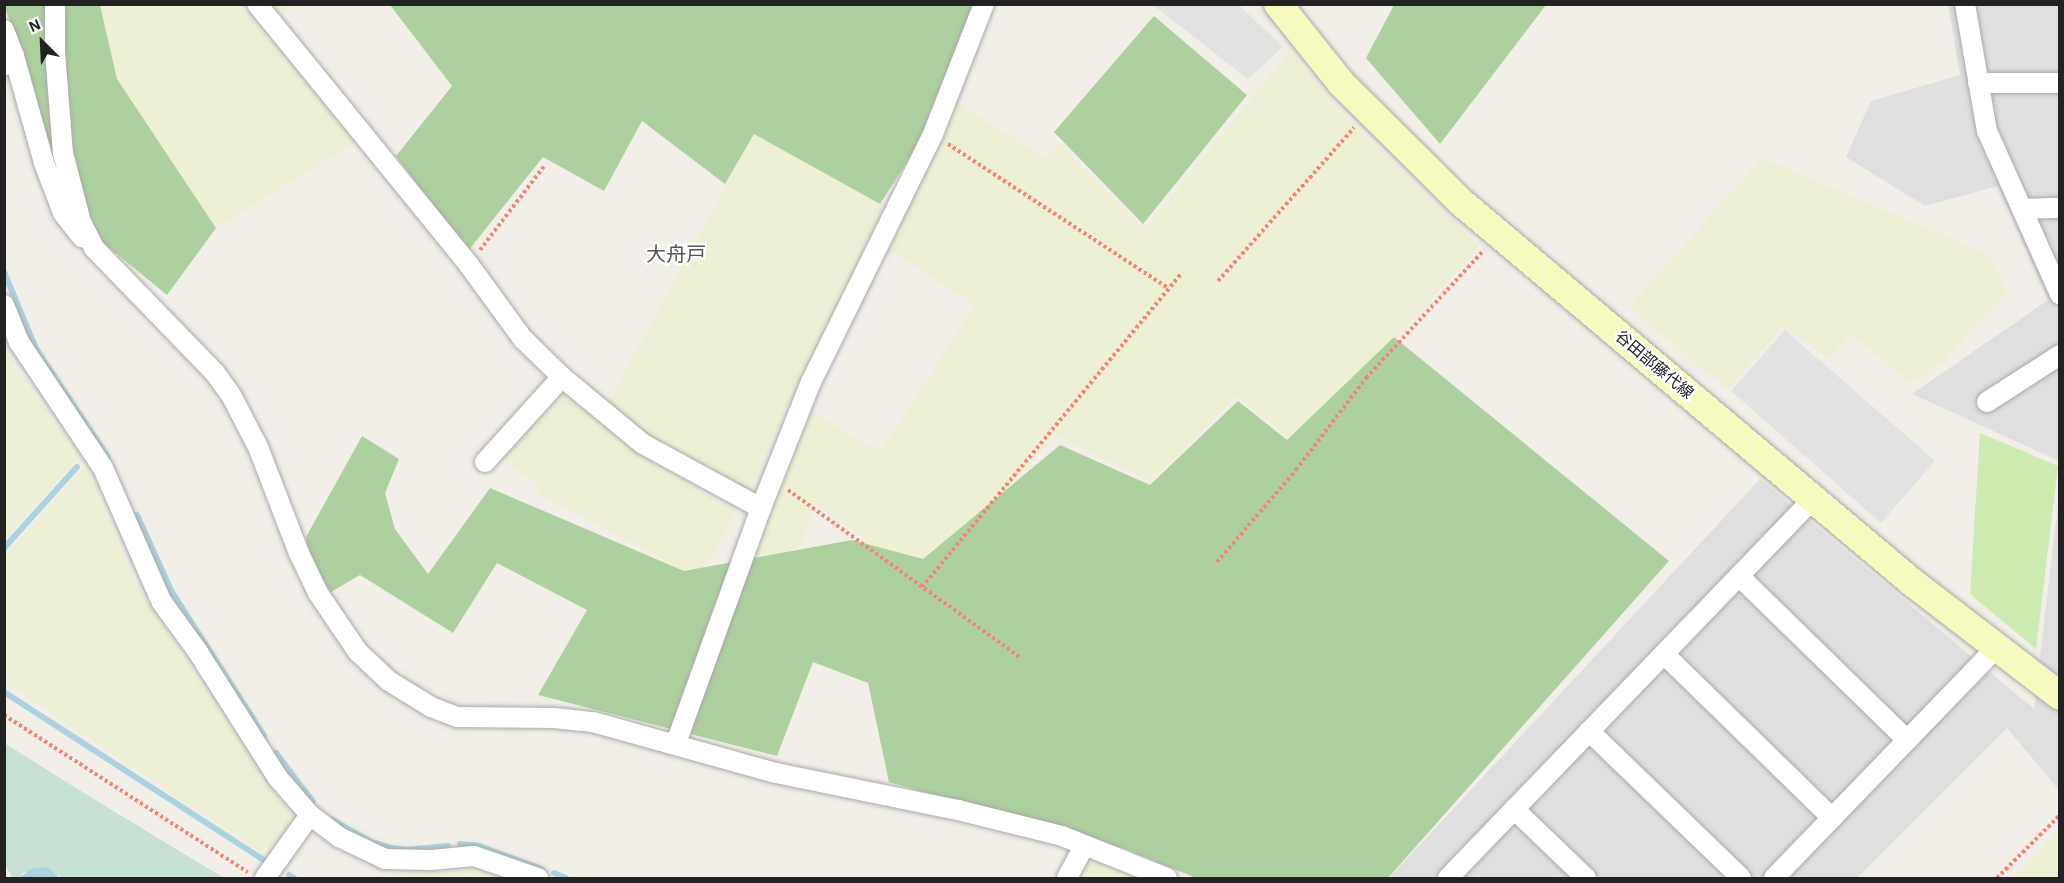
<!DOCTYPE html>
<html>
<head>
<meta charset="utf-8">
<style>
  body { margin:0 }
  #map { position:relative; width:2064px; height:883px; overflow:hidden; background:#f2efe9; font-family:"Alegreya Sans","Noto Sans JP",sans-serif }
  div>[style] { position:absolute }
  .residential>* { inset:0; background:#e0dfdf }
  .farmland>* { inset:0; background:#eef0d5 }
  .grass>* { inset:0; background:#cdebb0 }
  .forest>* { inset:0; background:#add19e }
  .wetland>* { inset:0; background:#c6e0d4 }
  .parking>* { inset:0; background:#e2e2e2 }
  .water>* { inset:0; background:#aad3df }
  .stream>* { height:6px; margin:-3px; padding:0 3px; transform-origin:3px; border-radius:3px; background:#aad3df }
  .path>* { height:4px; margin-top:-2px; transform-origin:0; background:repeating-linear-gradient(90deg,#fa8072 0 3px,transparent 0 6px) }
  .roads { filter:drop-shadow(0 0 2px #a9a9a9) drop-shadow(0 0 2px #a9a9a9) }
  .minor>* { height:20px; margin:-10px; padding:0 10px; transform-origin:10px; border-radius:10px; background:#fff }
  .secondary>* { height:28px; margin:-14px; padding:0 14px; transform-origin:14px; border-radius:14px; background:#f7fabf }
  span { translate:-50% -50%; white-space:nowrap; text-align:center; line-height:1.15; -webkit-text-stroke:4.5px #fff; paint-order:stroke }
  .street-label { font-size:16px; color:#222 }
  .quarter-label { font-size:20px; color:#555 }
  .frame { position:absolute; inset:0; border:6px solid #222; pointer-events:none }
  .north { position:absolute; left:12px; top:12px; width:60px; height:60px; -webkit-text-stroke:4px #fff; paint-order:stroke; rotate:336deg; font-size:16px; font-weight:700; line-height:24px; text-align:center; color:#222 }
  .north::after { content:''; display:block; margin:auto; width:21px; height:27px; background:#222; clip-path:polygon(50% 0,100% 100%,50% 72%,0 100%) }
</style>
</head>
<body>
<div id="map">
  <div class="residential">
    <i style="clip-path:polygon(1948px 5px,2059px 5px,2059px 461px,1912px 394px,2048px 300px,1998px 186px,1925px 206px,1846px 157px,1871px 101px,1960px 75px)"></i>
    <i style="clip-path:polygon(1760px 479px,2034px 709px,2059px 496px,2059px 790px,2007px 728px,1857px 878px,1389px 878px)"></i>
  </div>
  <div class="farmland">
    <i style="clip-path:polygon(104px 4px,239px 5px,357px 141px,216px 228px,117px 79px,100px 7px)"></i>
    <i style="clip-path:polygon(266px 5px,296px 5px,280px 18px)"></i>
    <i style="clip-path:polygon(1290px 51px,1348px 118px,1479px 246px,1301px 448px,1237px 396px,1150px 482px,1056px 435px,920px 581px,816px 504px,773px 615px,738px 607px,809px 411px,880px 452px,975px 305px,889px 249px,956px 102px,1047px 159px,1059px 143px,1144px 230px)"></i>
    <i style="clip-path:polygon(754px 134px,886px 208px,814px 349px,752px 484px,742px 492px,645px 438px,607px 405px)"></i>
    <i style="clip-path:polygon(1762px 158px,1988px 254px,2007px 291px,1941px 363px,1911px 383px,1851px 334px,1828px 359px,1784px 326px,1727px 389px,1629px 307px)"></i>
    <i style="clip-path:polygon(5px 345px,17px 371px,81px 455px,5px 539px)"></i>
    <i style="clip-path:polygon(558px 390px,659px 465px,736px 512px,707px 567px,684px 571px,538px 493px,535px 482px,500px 459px)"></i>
    <i style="clip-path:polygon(86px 464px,134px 581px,292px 817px,282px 841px,260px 852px,5px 682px,5px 556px)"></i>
    <i style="clip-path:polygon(2059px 830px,2059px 878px,2013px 878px)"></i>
    <i style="clip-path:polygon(1091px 858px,1147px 878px,1073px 878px)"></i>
    <i style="clip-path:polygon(476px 869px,501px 878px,402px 878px,405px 875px)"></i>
  </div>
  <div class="grass">
    <i style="clip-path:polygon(1980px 433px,2058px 466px,2036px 649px,1970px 594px)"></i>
  </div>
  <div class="forest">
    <i style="clip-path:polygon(4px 5px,100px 5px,117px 79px,216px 228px,167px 295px,73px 218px,56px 179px,25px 64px)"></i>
    <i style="clip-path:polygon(390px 5px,973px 5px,925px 134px,880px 204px,754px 134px,725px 184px,642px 121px,604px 191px,543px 157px,468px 251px,396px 156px,452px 86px)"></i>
    <i style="clip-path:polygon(1394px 5px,1394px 4px,1546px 5px,1440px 144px,1366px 58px)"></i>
    <i style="clip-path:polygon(1154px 16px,1247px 95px,1143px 224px,1054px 132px)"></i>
    <i style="clip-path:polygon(1394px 337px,1669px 561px,1388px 878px,1196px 878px,1123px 848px,889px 782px,868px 683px,813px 662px,777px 756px,538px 695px,587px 610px,497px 563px,453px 633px,360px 575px,331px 592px,311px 564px,306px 537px,362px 436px,399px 459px,385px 493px,395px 529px,428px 574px,490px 488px,684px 571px,852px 540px,923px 559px,1060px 445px,1150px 485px,1238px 401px,1287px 440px)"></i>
  </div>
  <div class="wetland">
    <i style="clip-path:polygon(4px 743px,105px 806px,224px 878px,60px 878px,60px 876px,24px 872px,19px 878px,12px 877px,5px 865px)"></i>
  </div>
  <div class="parking">
    <i style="clip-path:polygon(1153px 5px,1239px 5px,1283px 47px,1248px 79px)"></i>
    <i style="clip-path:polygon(1785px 330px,1935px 461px,1881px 523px,1731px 391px)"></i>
  </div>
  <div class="water">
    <i style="clip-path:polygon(47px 867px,60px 878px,19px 878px,31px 869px)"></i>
  </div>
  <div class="stream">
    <i style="left:4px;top:272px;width:83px;rotate:67.4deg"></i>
    <i style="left:36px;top:349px;width:130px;rotate:56.3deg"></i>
    <i style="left:137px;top:515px;width:85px;rotate:65.6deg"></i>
    <i style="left:172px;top:592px;width:171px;rotate:57.4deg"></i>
    <i style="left:4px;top:548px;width:109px;rotate:-48deg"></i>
    <i style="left:4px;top:692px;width:310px;rotate:32.9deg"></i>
    <i style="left:276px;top:753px;width:61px;rotate:52.9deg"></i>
    <i style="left:333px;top:820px;width:44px;rotate:30.1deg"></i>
    <i style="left:371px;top:842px;width:22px;rotate:16deg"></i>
    <i style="left:392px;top:848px;width:14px;rotate:8deg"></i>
    <i style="left:406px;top:850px;width:42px;rotate:-5.4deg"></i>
    <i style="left:460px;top:844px;width:19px;rotate:6deg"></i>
    <i style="left:479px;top:846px;width:67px;rotate:20.1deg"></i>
    <i style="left:554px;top:873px;width:13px;rotate:23deg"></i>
    <i style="left:289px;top:875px;width:6px;rotate:31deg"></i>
  </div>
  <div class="path">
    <i style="left:948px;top:144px;width:263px;rotate:33.2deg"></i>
    <i style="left:480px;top:250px;width:107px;rotate:-52.6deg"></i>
    <i style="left:1218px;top:281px;width:205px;rotate:-48.4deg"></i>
    <i style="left:788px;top:490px;width:287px;rotate:35.8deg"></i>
    <i style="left:1217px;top:562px;width:121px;rotate:-49.3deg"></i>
    <i style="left:1296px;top:470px;width:116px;rotate:-52.7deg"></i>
    <i style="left:1366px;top:378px;width:174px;rotate:-47.3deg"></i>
    <i style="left:922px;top:587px;width:408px;rotate:-50.4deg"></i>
    <i style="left:4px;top:715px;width:290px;rotate:32.8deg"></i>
    <i style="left:1997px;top:878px;width:89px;rotate:-45deg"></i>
  </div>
  <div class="roads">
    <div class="minor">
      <i style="left:55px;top:4px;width:48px;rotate:90deg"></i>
      <i style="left:55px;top:52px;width:101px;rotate:85.5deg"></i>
      <i style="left:63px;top:153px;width:71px;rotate:75.4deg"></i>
      <i style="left:81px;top:222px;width:29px;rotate:63deg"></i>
      <i style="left:94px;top:248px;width:174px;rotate:45.9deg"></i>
      <i style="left:215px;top:373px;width:27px;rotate:54deg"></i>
      <i style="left:231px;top:395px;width:59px;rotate:62.6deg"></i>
      <i style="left:258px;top:447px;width:114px;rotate:68.9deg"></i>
      <i style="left:299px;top:553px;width:44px;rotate:64.6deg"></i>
      <i style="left:318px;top:593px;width:71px;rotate:55.9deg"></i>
      <i style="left:358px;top:652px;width:42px;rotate:43.1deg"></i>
      <i style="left:389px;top:681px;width:49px;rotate:31.8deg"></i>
      <i style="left:431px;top:707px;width:28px;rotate:21deg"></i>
      <i style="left:457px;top:717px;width:97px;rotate:0.6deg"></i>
      <i style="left:554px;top:718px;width:39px;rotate:6deg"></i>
      <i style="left:593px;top:722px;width:190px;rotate:15.6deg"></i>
      <i style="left:776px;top:773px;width:186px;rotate:11.5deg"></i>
      <i style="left:958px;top:810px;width:107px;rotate:14deg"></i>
      <i style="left:1062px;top:836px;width:113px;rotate:21.8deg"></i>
      <i style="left:257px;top:4px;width:336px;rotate:50.9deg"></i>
      <i style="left:469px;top:265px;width:92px;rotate:53.9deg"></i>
      <i style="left:523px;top:339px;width:54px;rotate:44.3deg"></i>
      <i style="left:562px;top:377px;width:105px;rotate:39.6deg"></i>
      <i style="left:643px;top:444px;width:134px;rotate:28.5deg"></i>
      <i style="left:1965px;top:4px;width:129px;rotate:80.2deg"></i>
      <i style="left:1987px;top:131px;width:179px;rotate:65.9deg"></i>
      <i style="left:4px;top:30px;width:28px;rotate:69deg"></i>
      <i style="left:14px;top:56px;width:12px;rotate:132deg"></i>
      <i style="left:14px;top:56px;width:111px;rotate:74.3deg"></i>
      <i style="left:44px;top:163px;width:53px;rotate:69.2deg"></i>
      <i style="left:63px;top:213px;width:31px;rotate:52deg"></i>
      <i style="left:1978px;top:83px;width:82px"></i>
      <i style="left:2022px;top:209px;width:38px;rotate:-2deg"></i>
      <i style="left:4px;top:305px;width:40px;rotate:68deg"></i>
      <i style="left:19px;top:342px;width:151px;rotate:56.3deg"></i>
      <i style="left:103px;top:468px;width:145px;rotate:66.4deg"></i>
      <i style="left:161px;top:601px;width:63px;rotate:54deg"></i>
      <i style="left:198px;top:652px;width:149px;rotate:57.6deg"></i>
      <i style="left:278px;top:778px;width:49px;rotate:49.1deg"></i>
      <i style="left:310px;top:815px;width:36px;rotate:37deg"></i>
      <i style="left:339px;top:837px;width:51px;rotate:25.6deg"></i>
      <i style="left:385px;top:859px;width:46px;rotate:1.2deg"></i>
      <i style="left:431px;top:860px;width:43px;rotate:-5.3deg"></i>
      <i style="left:474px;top:856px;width:68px;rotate:19deg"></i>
      <i style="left:1987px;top:402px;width:87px;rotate:-32.8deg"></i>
      <i style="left:485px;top:462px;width:115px;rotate:-47.8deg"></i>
      <i style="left:1739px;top:576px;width:235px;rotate:44.3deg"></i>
      <i style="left:1664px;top:654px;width:235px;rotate:44.3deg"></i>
      <i style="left:1589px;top:731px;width:211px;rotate:44deg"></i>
      <i style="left:676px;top:743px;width:250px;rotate:-70.1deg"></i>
      <i style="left:761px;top:508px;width:136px;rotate:-68.4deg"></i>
      <i style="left:811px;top:382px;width:276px;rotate:-63.8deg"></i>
      <i style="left:933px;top:134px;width:140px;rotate:-68.6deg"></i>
      <i style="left:1514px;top:809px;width:100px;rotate:43.8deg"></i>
      <i style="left:265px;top:878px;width:77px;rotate:-54.5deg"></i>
      <i style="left:1067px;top:878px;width:36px;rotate:-62deg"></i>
      <i style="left:1448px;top:878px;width:526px;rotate:-46.08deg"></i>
      <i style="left:1774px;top:878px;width:320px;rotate:-46deg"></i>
    </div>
    <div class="secondary">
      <i style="left:1278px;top:4px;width:101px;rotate:51.4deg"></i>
      <i style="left:1341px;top:83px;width:170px;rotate:44.8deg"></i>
      <i style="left:1462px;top:203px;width:590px;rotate:40.12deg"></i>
      <i style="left:1913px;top:583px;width:185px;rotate:37.5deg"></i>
    </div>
  </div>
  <div class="street-label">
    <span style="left:1654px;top:365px;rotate:40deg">谷田部藤代線</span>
  </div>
  <div class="quarter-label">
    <span style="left:676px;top:255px">大舟戸</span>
  </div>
  <div class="frame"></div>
  <div class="north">N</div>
</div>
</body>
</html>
